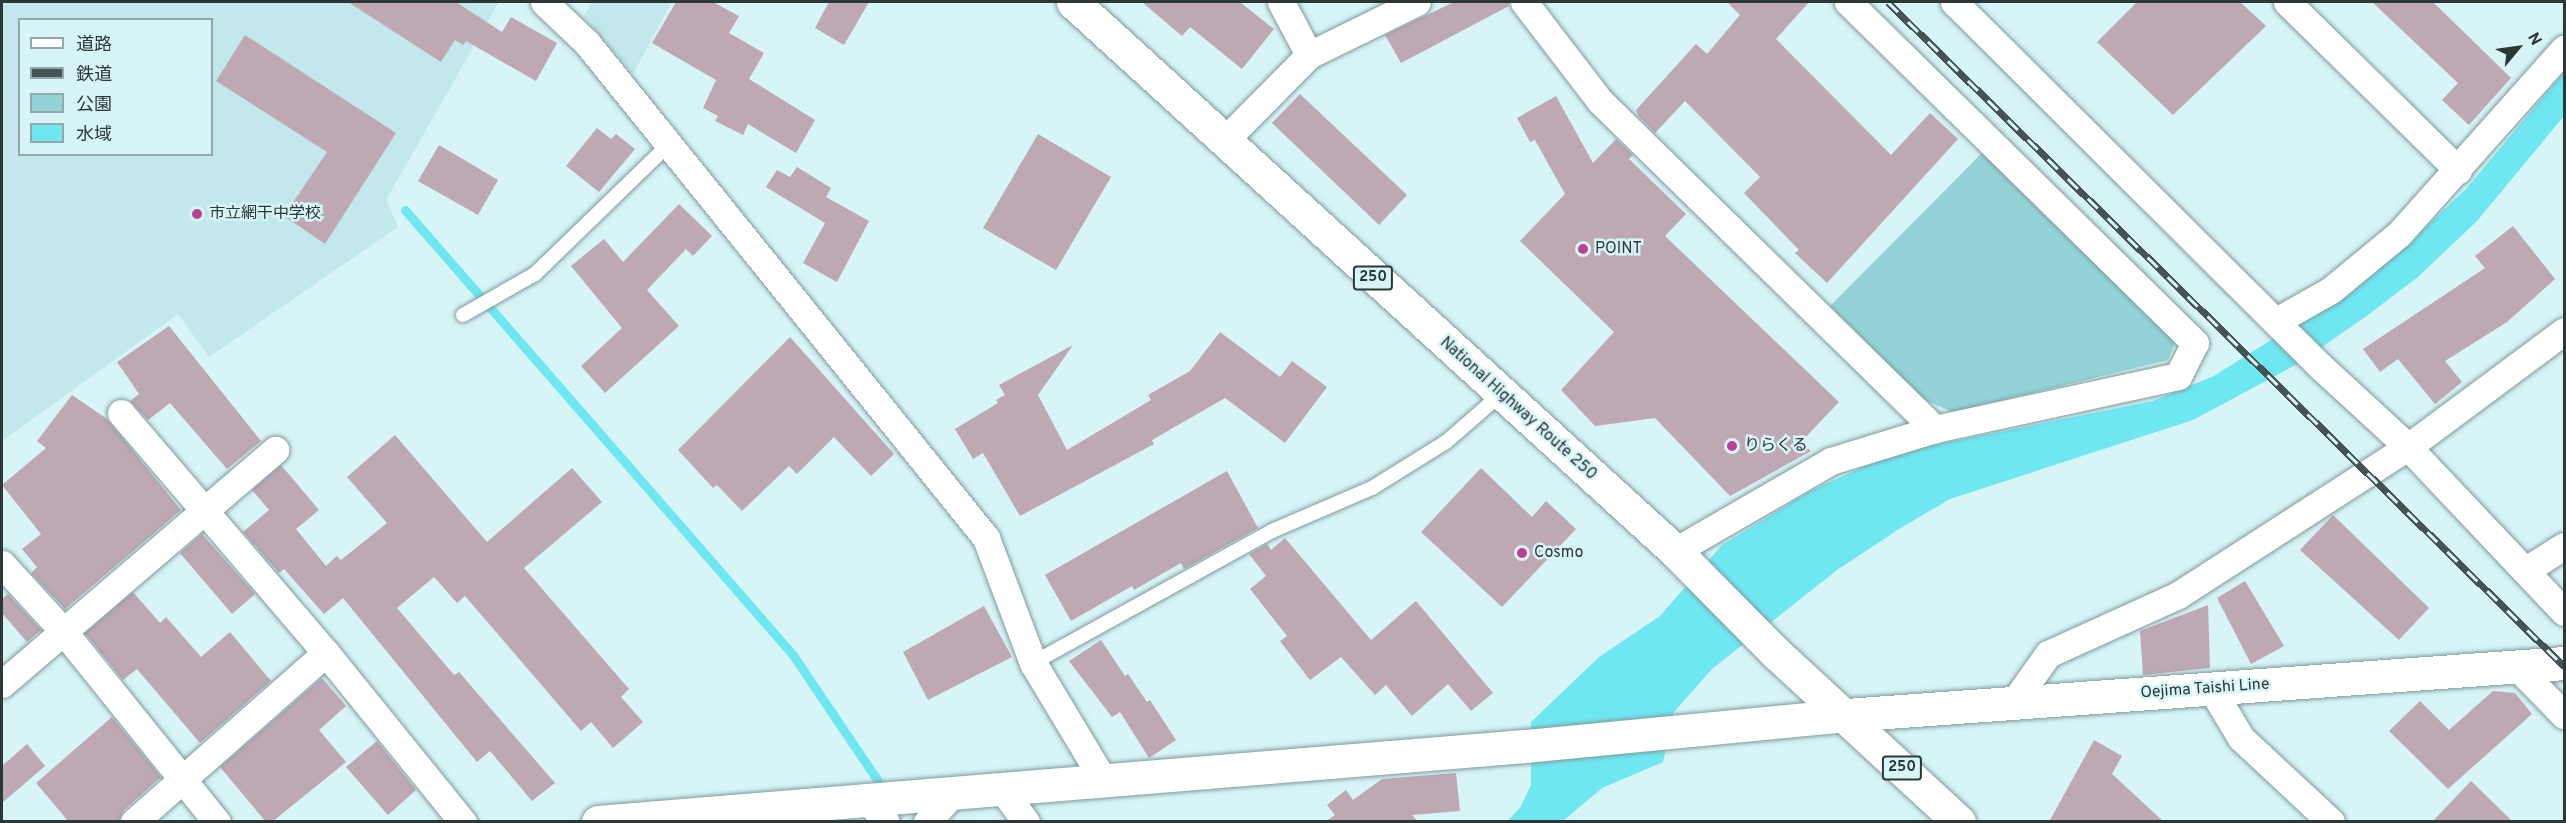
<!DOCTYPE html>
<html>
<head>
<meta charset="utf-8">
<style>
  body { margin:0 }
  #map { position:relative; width:2566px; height:823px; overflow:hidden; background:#d7f4f6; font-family:Overpass,"Noto Sans JP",sans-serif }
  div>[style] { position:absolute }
  .built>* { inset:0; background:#c2e8eb }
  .green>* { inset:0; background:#93d3d8 }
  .water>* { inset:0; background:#6fe7f1 }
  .stream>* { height:9px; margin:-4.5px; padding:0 4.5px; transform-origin:4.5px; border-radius:4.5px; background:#6fe7f1 }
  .building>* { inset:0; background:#bea8b4 }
  .roads { filter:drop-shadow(0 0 2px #7f9a9c) drop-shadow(0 0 2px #7f9a9c) }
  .lane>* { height:14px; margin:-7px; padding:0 7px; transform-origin:7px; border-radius:7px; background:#fff }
  .street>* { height:27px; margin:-13.5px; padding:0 13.5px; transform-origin:13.5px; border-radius:13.5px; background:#fff }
  .secondary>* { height:33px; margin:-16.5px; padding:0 16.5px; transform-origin:16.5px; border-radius:16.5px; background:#fff }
  .highway>* { height:33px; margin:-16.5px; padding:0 16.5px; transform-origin:16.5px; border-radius:16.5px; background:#fff }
  .rail>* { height:7px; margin-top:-3.5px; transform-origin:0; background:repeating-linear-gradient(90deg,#d7f4f6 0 14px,#455354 0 28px); box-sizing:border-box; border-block:2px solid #455354 }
  .dots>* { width:16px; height:16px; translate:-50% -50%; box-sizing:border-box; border:3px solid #d7f4f6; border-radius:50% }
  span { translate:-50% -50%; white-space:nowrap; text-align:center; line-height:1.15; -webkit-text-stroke:5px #d7f4f6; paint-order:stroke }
  .shield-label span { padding:2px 4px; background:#d7f4f6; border:2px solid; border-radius:4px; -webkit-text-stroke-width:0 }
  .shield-label { font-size:15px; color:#2c3738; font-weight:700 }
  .poi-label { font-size:16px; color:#2c3738 }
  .left { translate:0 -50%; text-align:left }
  .street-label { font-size:16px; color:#2c3738 }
  .frame { position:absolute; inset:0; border:3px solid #2c3738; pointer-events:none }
  .legend { position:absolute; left:18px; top:18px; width:195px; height:138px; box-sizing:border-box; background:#d7f4f6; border:2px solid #93a8aa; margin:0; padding:8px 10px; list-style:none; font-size:18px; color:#2c3738 }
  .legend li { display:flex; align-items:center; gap:12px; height:30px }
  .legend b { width:30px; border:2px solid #93a8aa }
  .north { position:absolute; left:2488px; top:18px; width:60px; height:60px; -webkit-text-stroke:4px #d7f4f6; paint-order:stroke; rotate:61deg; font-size:16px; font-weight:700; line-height:24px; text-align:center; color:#2c3738 }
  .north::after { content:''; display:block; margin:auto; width:21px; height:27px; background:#2c3738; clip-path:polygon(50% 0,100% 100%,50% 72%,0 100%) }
</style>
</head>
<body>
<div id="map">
  <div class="built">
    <i style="clip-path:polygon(evenodd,2px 2px,499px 2px,386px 200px,398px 227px,209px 357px,178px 314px,2px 441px,2px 2px,20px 20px,212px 20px,212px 154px,20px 154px,20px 20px)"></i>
    <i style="clip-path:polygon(592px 2px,672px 2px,633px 74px,584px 16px)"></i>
  </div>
  <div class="green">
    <i style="clip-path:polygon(1982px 153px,2175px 342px,2168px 360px,1953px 412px,1924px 400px,1830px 306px)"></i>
  </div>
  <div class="water">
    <i style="clip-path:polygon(2564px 72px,2564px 116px,2477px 221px,2419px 276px,2368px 315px,2299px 363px,2193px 420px,1950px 499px,1899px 529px,1837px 570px,1712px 669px,1674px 712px,1663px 762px,1602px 788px,1563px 821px,1506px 822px,1520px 808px,1531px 785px,1531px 722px,1599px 657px,1660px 616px,1722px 545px,1812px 490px,1870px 464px,1924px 447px,2153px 401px,2214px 376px,2352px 289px,2410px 242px,2467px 188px)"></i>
  </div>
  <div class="stream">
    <i style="left:405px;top:210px;width:590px;rotate:48.91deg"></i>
    <i style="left:793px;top:655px;width:166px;rotate:56deg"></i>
  </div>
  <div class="building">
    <i style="clip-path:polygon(348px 2px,456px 2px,502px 32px,511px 17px,557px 43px,536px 81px,466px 41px,463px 45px,455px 40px,441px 62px)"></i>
    <i style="clip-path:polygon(676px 2px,713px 2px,739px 16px,729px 33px,764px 53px,749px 79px,815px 120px,796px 153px,748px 124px,743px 135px,715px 121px,718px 116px,703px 108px,716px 80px,652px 43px)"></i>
    <i style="clip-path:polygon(829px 2px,869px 2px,844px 45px,815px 28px)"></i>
    <i style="clip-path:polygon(1142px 2px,1240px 2px,1274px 29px,1242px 69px,1190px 27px,1182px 36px)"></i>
    <i style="clip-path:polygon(1454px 2px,1509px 2px,1509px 6px,1401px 63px,1385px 35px)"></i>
    <i style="clip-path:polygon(1727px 2px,1809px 2px,1776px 39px,1891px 155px,1930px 113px,1958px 139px,1827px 283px,1795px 253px,1799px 250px,1744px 193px,1760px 177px,1685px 101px,1655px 133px,1638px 116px,1636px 110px,1696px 44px,1707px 54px,1740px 15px)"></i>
    <i style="clip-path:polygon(2137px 2px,2240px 2px,2266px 26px,2173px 115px,2097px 42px)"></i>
    <i style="clip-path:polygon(2372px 2px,2433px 2px,2511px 78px,2469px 125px,2442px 100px,2458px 83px)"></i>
    <i style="clip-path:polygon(245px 35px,396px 133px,325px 244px,284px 216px,327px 152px,216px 81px)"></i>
    <i style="clip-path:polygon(1300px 94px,1407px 195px,1379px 225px,1272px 123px)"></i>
    <i style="clip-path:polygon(1556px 96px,1593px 163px,1616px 139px,1633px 155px,1629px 159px,1686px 214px,1665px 236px,1839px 402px,1801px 442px,1811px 451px,1730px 496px,1655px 418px,1595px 426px,1561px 390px,1614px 332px,1520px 241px,1565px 194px,1535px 140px,1530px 142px,1517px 118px)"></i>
    <i style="clip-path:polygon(597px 128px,611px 139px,616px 134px,635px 149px,599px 192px,566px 166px)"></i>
    <i style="clip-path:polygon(1038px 134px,1111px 177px,1056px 270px,983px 228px)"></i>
    <i style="clip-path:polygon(439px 145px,498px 180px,478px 215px,418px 181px)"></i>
    <i style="clip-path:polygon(797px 167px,831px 188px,826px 197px,869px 221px,837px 282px,803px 263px,825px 223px,766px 187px,777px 170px,790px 177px)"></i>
    <i style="clip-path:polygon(679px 204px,712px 236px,693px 256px,686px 249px,647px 290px,679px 326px,605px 393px,581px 366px,622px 328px,571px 266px,604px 239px,623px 262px)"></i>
    <i style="clip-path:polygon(2513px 226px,2555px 279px,2507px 322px,2445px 361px,2462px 382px,2435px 404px,2398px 359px,2380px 372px,2363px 349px,2485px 268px,2475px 256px)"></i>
    <i style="clip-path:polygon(169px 326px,261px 441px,227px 469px,170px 403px,148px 420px,130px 401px,139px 394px,117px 362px)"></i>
    <i style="clip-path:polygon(1220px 332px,1280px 377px,1292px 361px,1327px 387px,1285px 443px,1225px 398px,1152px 440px,1154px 444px,1020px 516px,983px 453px,973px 459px,955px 429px,998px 403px,996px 400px,1005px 395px,999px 385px,1073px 345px,1038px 395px,1067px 450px,1151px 400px,1148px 395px,1190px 371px)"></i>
    <i style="clip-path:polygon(790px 337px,894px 454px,871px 476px,834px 437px,797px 474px,789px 466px,742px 511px,717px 485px,713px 488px,678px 450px)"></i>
    <i style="clip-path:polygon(72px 395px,107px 419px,181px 510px,65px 609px,31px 573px,37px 567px,22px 549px,41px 534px,2px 485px,46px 448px,37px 441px)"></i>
    <i style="clip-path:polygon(395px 435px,487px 542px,572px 468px,602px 502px,524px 568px,629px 689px,621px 697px,643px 722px,613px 748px,591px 722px,581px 731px,465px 596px,457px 603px,434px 577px,397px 608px,454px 675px,459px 672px,555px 783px,532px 801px,490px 751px,477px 762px,343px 598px,324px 614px,284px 569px,279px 573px,243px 532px,269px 510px,252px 490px,281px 465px,319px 510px,296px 529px,326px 566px,337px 556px,341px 560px,387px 523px,347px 477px)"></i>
    <i style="clip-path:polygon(1481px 468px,1532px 517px,1546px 501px,1576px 529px,1502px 607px,1421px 532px)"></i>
    <i style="clip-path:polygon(1227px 471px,1258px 528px,1184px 569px,1181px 563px,1134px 590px,1132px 586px,1071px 621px,1045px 575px)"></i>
    <i style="clip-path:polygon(2333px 515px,2429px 608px,2399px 640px,2300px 550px)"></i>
    <i style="clip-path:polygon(202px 534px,255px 594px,232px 614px,180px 553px)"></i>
    <i style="clip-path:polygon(1285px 538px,1371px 640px,1416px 601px,1493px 693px,1471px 711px,1448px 684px,1412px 716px,1386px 685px,1375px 695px,1341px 657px,1310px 680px,1280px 641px,1287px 636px,1250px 589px,1266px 576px,1249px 554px,1267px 544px,1271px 550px)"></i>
    <i style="clip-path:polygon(2245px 581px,2284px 646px,2251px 664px,2217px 598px)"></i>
    <i style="clip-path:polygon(133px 592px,160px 623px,166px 617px,201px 657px,230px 632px,271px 681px,200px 743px,137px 669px,123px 680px,85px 633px)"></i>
    <i style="clip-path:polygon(8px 594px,41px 630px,27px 642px,2px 613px,2px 599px)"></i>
    <i style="clip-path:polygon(2208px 605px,2210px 668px,2143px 675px,2140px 631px)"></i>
    <i style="clip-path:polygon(984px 606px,1012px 657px,928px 700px,903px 652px)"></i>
    <i style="clip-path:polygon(1101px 640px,1125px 676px,1128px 674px,1147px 702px,1150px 700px,1176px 740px,1149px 758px,1120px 712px,1112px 717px,1069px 661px)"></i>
    <i style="clip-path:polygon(322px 678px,346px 706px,319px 730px,346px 762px,272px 822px,266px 822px,220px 767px)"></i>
    <i style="clip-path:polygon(2493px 691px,2515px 693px,2532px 714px,2448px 789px,2389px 731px,2420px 701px,2449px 730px)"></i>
    <i style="clip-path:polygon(112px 717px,161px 777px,124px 810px,118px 822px,69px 822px,36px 783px)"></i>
    <i style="clip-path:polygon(2094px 740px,2122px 756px,2112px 774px,2164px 822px,2049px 822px)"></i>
    <i style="clip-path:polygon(377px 741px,416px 790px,388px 815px,346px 767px)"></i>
    <i style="clip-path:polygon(27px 744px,45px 766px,2px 803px,2px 766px)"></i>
    <i style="clip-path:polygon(1456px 773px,1460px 811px,1412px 815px,1418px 822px,1325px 822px,1335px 815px,1327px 805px,1346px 790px,1353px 800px,1382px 779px)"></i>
    <i style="clip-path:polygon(2471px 781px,2513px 822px,2432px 822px)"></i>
  </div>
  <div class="roads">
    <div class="lane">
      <i style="left:463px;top:315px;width:83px;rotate:-29.7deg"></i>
      <i style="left:535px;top:274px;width:187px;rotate:-44.1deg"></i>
      <i style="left:1033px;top:663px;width:273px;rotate:-28.9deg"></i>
      <i style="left:1272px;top:531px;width:109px;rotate:-23.3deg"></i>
      <i style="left:1372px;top:488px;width:87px;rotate:-31.9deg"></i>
      <i style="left:1446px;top:442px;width:73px;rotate:-41.1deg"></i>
    </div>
    <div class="street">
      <i style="left:544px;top:2px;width:59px;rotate:43.6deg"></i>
      <i style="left:587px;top:43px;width:636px;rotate:51.13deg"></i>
      <i style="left:986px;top:538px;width:134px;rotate:69.4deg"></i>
      <i style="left:1033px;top:663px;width:138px;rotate:59deg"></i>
      <i style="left:1281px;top:2px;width:60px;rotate:62.2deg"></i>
      <i style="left:1524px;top:2px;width:125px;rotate:52.5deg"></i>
      <i style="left:1600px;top:101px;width:469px;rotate:44.4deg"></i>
      <i style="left:1954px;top:2px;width:516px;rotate:44.84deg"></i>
      <i style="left:2320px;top:366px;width:120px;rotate:42.6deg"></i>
      <i style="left:2408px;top:447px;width:227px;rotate:46.6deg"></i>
      <i style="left:2287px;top:2px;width:240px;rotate:44.5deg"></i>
      <i style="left:1223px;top:142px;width:122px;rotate:-45.3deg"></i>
      <i style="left:1309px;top:55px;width:120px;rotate:-26.1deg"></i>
      <i style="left:2278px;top:320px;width:61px;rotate:-29.5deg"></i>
      <i style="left:2331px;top:290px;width:88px;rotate:-39.5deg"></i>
      <i style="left:2399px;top:234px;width:248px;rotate:-48.3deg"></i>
      <i style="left:121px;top:413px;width:316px;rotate:49.5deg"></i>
      <i style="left:326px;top:653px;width:218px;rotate:51deg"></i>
      <i style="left:1675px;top:551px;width:180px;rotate:-30deg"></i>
      <i style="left:1831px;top:461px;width:109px;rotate:-17.1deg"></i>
      <i style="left:1935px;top:429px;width:249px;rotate:-12.3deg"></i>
      <i style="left:2178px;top:376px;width:37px;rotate:-63deg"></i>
      <i style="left:2195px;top:343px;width:487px;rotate:-135.5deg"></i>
      <i style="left:2px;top:564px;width:92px;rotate:47.6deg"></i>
      <i style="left:64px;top:632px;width:244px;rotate:51.2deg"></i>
      <i style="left:2526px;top:570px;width:45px;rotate:-32.3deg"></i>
      <i style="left:2516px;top:666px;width:69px;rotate:45.6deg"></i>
      <i style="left:2px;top:684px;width:360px;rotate:-40.6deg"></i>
      <i style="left:2211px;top:688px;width:58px;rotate:59deg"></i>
      <i style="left:2241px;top:738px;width:123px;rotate:43deg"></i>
      <i style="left:2014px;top:702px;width:59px;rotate:-54.7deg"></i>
      <i style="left:2048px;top:654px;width:143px;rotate:-24.4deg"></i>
      <i style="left:2178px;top:595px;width:274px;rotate:-32.8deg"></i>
      <i style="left:2408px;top:447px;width:194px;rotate:-36.6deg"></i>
      <i style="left:1002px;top:789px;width:41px;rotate:54deg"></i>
      <i style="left:868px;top:800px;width:28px;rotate:51deg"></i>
      <i style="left:134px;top:822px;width:256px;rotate:-41.4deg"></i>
      <i style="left:927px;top:822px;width:39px;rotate:-48deg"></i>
    </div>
    <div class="secondary">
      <i style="left:598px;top:822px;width:930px;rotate:-4.69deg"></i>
      <i style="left:1525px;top:746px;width:322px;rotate:-5.5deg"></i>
      <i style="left:1846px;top:715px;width:720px;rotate:-4.14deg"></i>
    </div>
    <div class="highway">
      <i style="left:1073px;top:2px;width:815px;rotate:42.36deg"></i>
      <i style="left:1675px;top:551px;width:144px;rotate:45.3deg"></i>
      <i style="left:1776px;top:653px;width:249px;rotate:42.7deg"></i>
    </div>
  </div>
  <div class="rail">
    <i style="left:1888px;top:2px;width:948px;rotate:44.49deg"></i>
  </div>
  <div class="dots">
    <i style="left:197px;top:214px;background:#bc4192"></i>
    <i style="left:1583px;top:249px;background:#bc4192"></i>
    <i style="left:1732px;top:446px;background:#bc4192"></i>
    <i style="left:1522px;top:553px;background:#bc4192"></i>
  </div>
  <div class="shield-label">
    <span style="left:1373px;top:278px">250</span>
    <span style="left:1902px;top:768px">250</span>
  </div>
  <div class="poi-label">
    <span class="left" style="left:209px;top:214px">市立網干中学校</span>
    <span class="left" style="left:1595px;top:249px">POINT</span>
    <span class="left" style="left:1744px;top:446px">りらくる</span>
    <span class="left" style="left:1534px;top:553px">Cosmo</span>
  </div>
  <div class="street-label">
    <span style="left:1518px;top:409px;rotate:42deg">National Highway Route 250</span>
    <span style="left:2205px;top:689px;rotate:-4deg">Oejima Taishi Line</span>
  </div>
  <div class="frame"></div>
  <ul class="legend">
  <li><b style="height:8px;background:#fff"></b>道路</li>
  <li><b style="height:8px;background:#455354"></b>鉄道</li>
  <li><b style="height:16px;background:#93d3d8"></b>公園</li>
  <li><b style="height:16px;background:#6fe7f1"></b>水域</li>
  </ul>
  <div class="north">N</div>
</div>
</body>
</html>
